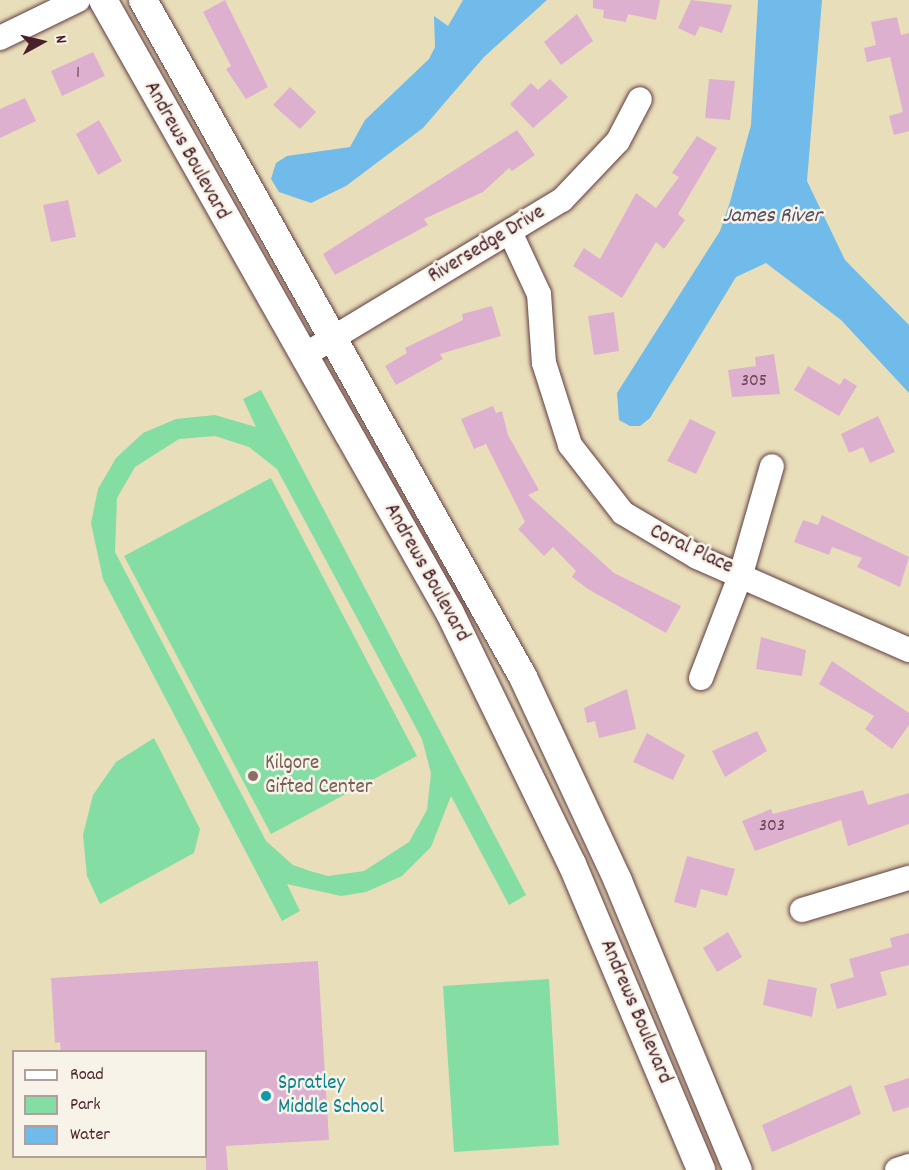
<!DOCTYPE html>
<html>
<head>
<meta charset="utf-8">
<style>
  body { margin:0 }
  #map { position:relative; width:909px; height:1170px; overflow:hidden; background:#e9deba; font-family:Dekko,sans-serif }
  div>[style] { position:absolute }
  .green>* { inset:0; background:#84dda3 }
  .water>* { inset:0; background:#70bbe9 }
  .building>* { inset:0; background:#ddb0d0 }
  .roads { filter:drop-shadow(0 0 2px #623c40) drop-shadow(0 0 2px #623c40) }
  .minor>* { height:24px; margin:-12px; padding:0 12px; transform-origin:12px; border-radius:12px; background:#fff }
  .tertiary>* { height:28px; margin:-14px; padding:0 14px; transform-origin:14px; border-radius:14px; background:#fff }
  .dots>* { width:16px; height:16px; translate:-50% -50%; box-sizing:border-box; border:3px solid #f7f3e8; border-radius:50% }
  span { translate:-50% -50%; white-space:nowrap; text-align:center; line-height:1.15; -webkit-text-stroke:5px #f7f3e8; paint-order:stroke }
  .number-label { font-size:18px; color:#6f4354 }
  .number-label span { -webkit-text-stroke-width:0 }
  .street-label { font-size:21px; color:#4a1f2b }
  .education-label { font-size:21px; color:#785e54 }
  .left { translate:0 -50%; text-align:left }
  .culture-label { font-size:21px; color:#0d838f }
  .water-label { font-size:22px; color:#554e64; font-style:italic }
  .legend { position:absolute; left:12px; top:1050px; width:195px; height:108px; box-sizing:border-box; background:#f7f3e8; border:2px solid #b29e9c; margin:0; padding:8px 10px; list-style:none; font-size:18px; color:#4a1f2b }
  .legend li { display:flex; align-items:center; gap:12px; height:30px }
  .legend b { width:30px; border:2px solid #b29e9c }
  .north { position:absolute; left:12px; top:12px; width:60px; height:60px; -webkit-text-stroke:4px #f7f3e8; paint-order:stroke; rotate:82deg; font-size:16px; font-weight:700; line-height:24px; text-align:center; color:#4a1f2b }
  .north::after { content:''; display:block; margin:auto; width:21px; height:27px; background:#4a1f2b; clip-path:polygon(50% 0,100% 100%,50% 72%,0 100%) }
</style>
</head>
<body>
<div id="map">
  <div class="green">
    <i style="clip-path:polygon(evenodd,261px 390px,526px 895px,509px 905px,451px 796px,431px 847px,402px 876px,366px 892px,341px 896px,287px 884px,300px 911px,282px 921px,103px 579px,91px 523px,98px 489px,116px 458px,143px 433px,176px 419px,215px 415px,256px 427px,243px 399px,261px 390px,215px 436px,249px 447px,277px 469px,422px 739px,431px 773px,427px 810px,409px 842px,364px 871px,328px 876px,310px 871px,293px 865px,266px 841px,115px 552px,117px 498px,135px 467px,179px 439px,215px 436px)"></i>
    <i style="clip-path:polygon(271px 478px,417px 756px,271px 834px,124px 556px)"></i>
    <i style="clip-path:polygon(154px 738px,200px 829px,194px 853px,100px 904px,87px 876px,83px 835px,93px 795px,116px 762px)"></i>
    <i style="clip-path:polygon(549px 979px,559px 1145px,454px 1152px,443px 986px)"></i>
  </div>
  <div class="water">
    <i style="clip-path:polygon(463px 0,547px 0,484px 57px,423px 128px,346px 186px,311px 203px,279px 192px,271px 179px,276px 163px,287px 156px,350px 147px,365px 120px,429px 59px,435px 47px,434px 16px,448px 26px)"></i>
    <i style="clip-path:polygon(758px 0,822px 0,807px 181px,845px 260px,909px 325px,909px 393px,841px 320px,766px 263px,736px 277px,650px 418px,640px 426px,630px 426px,619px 420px,617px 393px,720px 231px,730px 202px,751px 125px)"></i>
  </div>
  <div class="building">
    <i style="clip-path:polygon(225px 0,268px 87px,246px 99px,226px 69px,231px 66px,203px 12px)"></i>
    <i style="clip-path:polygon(593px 0,660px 0,656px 20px,628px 14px,626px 22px,603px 18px,604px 10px,593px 8px)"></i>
    <i style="clip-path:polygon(691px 0,732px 5px,722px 33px,700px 26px,695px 36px,678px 28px)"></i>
    <i style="clip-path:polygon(577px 14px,593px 41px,561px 65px,544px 42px)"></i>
    <i style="clip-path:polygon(897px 17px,901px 35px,909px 33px,909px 131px,894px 135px,889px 116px,903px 112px,890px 57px,867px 62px,864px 48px,876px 45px,871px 22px)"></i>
    <i style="clip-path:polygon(93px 52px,105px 76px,62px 96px,51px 71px)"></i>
    <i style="clip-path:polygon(550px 79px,568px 97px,533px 128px,510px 104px,531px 83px,538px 90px)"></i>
    <i style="clip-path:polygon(709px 79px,735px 81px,730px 120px,705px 118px)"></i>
    <i style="clip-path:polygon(290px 87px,316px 112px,300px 129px,273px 105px)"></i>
    <i style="clip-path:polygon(25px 98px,36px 121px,0 138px,0 109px)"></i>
    <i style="clip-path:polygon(99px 120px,122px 161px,98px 175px,76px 134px)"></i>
    <i style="clip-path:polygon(517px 130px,535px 155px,512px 171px,509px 168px,483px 192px,424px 219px,428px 225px,335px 275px,323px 254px)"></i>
    <i style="clip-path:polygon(697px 136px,717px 148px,678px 214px,685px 220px,664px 249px,656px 242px,622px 298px,573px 266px,584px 248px,600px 259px,636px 193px,656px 208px,679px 177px,672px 173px)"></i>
    <i style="clip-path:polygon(68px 200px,76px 237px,51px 242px,43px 205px)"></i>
    <i style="clip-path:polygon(492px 306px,501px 336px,440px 354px,443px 359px,396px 385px,385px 366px,407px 353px,405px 348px,463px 320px,462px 314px)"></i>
    <i style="clip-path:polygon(614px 312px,619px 351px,594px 355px,588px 316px)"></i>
    <i style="clip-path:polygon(774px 354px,780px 394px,732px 397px,728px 370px,756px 366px,755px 357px)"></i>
    <i style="clip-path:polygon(808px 366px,840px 385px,844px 378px,857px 386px,839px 416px,794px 390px)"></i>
    <i style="clip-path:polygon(493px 406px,496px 413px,502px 411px,508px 435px,539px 490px,528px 495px,614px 573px,681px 606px,666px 633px,588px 589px,572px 577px,576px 571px,553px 547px,544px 556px,518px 529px,525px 522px,486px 444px,474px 449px,461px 419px)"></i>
    <i style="clip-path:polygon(878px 416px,895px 452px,870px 463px,863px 447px,849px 453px,841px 434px)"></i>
    <i style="clip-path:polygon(690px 419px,716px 432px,696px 474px,667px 461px)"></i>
    <i style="clip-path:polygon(822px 515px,909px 557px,900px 587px,857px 567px,862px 558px,832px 547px,829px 555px,794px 542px,803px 520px,818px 525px)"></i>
    <i style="clip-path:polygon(761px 637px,806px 650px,802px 676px,756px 669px)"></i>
    <i style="clip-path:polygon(832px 661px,909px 713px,909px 725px,892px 749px,865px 729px,874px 716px,819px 684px)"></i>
    <i style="clip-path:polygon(627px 689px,636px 729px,599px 738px,595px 721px,587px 723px,584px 708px)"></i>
    <i style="clip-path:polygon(757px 731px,767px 751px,725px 777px,712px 751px)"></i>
    <i style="clip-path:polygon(647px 733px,685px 755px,673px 780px,633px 762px)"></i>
    <i style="clip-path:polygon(863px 790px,868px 805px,909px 793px,909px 824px,848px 846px,841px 820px,755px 851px,742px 821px,771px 809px,773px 814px)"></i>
    <i style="clip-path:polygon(687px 856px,735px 869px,727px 896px,701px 889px,696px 908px,674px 902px)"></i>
    <i style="clip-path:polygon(728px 932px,742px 957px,717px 972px,703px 948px)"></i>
    <i style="clip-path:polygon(909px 933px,909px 965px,880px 972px,887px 995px,837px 1009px,830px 984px,854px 977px,849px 959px,892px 947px,890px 938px)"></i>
    <i style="clip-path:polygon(318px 961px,329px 1140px,226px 1146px,228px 1170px,206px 1170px,206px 1052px,61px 1052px,60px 1042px,55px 1043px,51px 978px)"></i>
    <i style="clip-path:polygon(768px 979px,817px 988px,812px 1017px,763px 1005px)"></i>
    <i style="clip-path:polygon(909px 1078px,909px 1107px,893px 1112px,884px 1086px)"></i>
    <i style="clip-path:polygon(851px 1085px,861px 1114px,772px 1152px,762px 1125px)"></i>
  </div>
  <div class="roads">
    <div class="minor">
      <i style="left:0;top:38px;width:87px;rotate:-26deg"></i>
      <i style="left:511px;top:234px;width:66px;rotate:65deg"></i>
      <i style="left:539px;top:294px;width:69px;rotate:85.9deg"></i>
      <i style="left:544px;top:363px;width:86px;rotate:72.4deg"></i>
      <i style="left:570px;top:445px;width:86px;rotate:52.1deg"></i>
      <i style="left:623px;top:513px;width:86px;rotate:30.7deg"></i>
      <i style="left:697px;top:557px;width:232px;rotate:23.7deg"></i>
      <i style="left:303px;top:356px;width:302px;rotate:-31.1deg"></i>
      <i style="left:562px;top:200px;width:81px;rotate:-46.5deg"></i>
      <i style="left:618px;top:141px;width:47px;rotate:-62.4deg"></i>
      <i style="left:701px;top:678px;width:111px;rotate:-69deg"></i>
      <i style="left:741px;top:574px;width:112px;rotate:-74deg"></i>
      <i style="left:802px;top:910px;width:112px;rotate:-16.7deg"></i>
      <i style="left:897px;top:1170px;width:13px;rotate:-18deg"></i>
    </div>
    <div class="tertiary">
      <i style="left:103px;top:0;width:704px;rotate:60.49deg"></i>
      <i style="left:450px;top:613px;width:279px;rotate:64.1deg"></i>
      <i style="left:572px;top:864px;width:332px;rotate:67.1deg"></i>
      <i style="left:143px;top:0;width:776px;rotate:60.69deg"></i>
      <i style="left:523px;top:677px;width:225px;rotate:65deg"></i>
      <i style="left:618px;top:881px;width:313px;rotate:67.5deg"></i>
    </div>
  </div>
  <div class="dots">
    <i style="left:253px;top:776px;background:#8d6e63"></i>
    <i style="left:266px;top:1096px;background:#0f9aa8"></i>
  </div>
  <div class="number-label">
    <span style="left:78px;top:74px">1</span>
    <span style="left:754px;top:382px">305</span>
    <span style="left:772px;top:827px">303</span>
  </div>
  <div class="street-label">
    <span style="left:186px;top:151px;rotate:61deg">Andrews Boulevard</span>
    <span style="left:487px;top:245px;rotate:-31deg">Riversedge Drive</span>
    <span style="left:691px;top:550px;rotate:25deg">Coral Place</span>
    <span style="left:426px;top:573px;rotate:61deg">Andrews Boulevard</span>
    <span style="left:635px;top:1012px;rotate:67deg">Andrews Boulevard</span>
  </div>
  <div class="education-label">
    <span class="left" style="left:265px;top:776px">Kilgore<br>Gifted Center</span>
  </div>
  <div class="culture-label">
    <span class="left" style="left:278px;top:1096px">Spratley<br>Middle School</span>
  </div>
  <div class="water-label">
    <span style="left:772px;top:217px">James River</span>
  </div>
  <ul class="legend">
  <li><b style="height:8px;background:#fff"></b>Road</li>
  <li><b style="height:16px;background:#84dda3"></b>Park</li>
  <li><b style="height:16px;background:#70bbe9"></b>Water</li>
  </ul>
  <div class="north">N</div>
</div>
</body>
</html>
